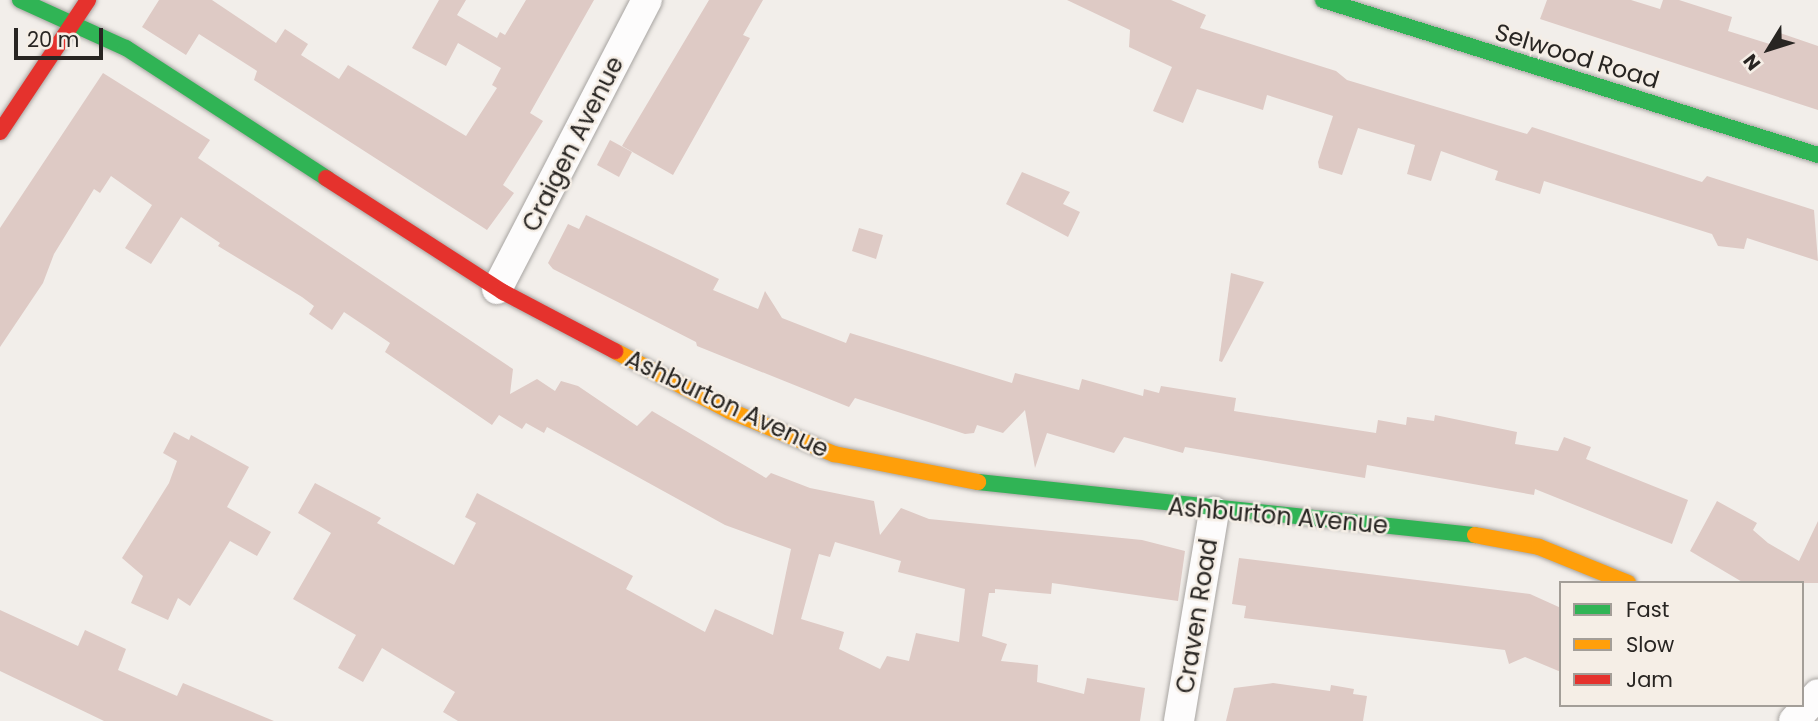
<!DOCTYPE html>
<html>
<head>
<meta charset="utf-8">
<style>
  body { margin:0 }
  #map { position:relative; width:1818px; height:721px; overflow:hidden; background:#f2eeea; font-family:Poppins,sans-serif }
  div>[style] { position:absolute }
  .building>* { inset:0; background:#decac5 }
  .roads { filter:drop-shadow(0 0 2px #a7a4a1) drop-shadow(0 0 2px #a7a4a1) }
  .street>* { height:30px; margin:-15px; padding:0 15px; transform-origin:15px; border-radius:15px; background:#fdfcfc }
  .fast>* { height:16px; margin:-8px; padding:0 8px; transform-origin:8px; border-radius:8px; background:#30b455 }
  .slow>* { height:16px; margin:-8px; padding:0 8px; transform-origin:8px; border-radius:8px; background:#ff9f0a }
  .jam>* { height:16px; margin:-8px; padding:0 8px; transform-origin:8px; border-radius:8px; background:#e5322d }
  span { translate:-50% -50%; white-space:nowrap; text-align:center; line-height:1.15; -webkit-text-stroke:5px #f5eee6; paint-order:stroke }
  .street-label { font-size:24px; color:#282522 }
  .legend { position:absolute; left:1559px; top:581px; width:245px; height:126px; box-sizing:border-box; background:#f5eee6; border:2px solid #a39e98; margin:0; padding:9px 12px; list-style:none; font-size:21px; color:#282522 }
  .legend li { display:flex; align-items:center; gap:14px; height:35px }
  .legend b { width:35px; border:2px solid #a39e98 }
  .north { position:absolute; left:1734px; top:14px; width:70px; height:70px; -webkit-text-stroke:5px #f5eee6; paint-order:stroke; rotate:232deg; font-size:19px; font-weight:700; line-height:28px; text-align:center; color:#282522 }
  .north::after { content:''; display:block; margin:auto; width:24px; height:32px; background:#282522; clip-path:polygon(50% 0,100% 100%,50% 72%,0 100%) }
  .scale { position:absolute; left:14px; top:28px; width:89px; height:32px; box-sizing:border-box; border:4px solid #282522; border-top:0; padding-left:9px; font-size:21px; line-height:24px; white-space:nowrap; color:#282522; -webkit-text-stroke:5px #f5eee6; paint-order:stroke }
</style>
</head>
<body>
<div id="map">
  <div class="building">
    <i style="clip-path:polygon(159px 0,212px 0,276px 43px,285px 29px,308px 44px,301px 55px,339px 79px,348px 65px,466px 136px,497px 88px,492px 85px,501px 68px,458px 43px,446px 66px,412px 48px,439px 0,466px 0,457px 15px,497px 38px,500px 32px,505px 35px,526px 0,594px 0,530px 113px,543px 121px,503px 185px,514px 193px,487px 230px,254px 80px,257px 71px,199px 34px,186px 55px,142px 27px)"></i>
    <i style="clip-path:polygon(709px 0,763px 0,743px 35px,750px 38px,673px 175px,622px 146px)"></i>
    <i style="clip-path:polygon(1067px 0,1171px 0,1206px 15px,1200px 28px,1336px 71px,1347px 80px,1527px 134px,1532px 127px,1702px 182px,1707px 176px,1814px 210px,1818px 261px,1747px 238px,1744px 249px,1718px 246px,1712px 234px,1544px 181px,1540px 194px,1495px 180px,1498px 171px,1441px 151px,1431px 181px,1407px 174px,1415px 145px,1358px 128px,1342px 175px,1319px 168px,1318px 162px,1333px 116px,1267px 95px,1263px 110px,1197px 89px,1183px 123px,1153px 111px,1172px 67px,1129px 47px,1130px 30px)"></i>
    <i style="clip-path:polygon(1547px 0,1631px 0,1660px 9px,1663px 0,1679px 0,1732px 17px,1728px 31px,1776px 46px,1780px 33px,1818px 46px,1818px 110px,1540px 19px)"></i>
    <i style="clip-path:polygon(evenodd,103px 73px,210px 140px,198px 158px,513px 369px,510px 394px,537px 379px,555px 391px,561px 381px,578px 386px,637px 426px,652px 411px,766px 478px,771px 473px,810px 488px,874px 501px,880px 535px,901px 508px,929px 519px,1142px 540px,1185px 551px,1178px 601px,1052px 583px,1051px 594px,995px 589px,995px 593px,989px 593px,982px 636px,1007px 644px,1001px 661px,1038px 665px,1037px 682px,1084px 694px,1087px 678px,1145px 688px,1140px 721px,458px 721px,443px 712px,455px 692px,382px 648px,363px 682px,338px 668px,356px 635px,293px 599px,331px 533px,298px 513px,315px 483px,381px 518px,377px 523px,454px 565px,476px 523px,465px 517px,477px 493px,633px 576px,626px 589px,705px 632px,715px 609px,773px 635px,791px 549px,725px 525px,547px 427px,544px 433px,526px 423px,522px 429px,499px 415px,492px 425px,385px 352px,390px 343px,368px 328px,344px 312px,332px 330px,309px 314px,314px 306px,302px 297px,218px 246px,220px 243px,181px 217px,151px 264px,125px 248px,152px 205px,111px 176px,100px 193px,94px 189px,54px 254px,43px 283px,0 347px,0 228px,103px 73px,835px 542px,901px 561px,898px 572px,965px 589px,959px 642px,916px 633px,909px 661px,887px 656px,880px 669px,839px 649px,844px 632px,801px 619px,819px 554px,830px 557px,835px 542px)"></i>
    <i style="clip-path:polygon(610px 140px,632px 152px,619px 177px,597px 165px)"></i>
    <i style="clip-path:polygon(1022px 172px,1070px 192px,1063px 204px,1080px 212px,1068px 237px,1006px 204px)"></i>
    <i style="clip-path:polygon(586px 215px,719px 279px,713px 290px,758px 309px,765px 291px,782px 318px,846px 343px,850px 333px,1012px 383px,1015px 373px,1079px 390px,1082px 379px,1143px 396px,1144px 389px,1159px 393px,1161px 386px,1236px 398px,1234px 411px,1376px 433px,1378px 420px,1406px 425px,1407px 417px,1434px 421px,1435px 415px,1517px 432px,1515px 444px,1558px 451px,1564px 437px,1591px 447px,1586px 459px,1688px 500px,1672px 544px,1535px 489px,1534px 495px,1367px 465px,1365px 478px,1185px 447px,1183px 453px,1124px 437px,1114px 453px,1047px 433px,1035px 468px,1025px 410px,1003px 433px,977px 425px,974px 433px,965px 434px,855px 398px,849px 407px,697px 346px,696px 342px,553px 269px,548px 263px,568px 224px,579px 229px)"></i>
    <i style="clip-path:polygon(859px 228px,883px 235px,876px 259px,852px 251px)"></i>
    <i style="clip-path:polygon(1231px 273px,1264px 282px,1222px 362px,1219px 361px)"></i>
    <i style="clip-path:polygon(174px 432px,189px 440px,191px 435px,249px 467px,227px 507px,271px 532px,257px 556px,230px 541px,190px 606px,178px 598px,168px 620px,131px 603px,143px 576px,122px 558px,169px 483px,177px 461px,163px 453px)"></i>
    <i style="clip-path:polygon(1717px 501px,1757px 523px,1753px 530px,1768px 543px,1799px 561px,1818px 521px,1818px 583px,1744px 583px,1690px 551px)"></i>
    <i style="clip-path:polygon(1239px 558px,1530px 594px,1561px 608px,1561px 672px,1525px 657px,1509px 664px,1505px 650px,1244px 618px,1246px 606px,1232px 604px)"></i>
    <i style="clip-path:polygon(0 610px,78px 646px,85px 630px,126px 649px,118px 670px,177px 696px,183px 683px,274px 721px,104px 721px,0 671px)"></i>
    <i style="clip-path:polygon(1273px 683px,1330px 691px,1331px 685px,1354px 689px,1353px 694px,1367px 696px,1363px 721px,1226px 721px,1234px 688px)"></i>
  </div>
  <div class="roads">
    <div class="street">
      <i style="left:497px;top:289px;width:326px;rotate:-62.6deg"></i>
      <i style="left:1179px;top:721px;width:212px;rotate:-80.5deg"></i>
      <i style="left:1794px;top:721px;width:36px;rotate:-48deg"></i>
    </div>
    <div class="fast">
      <i style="left:20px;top:0;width:116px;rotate:24.4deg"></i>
      <i style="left:126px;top:48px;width:239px;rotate:33deg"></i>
      <i style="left:1323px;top:0;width:519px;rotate:17.39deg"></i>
      <i style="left:978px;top:482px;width:500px;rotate:6.1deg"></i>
    </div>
    <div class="slow">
      <i style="left:615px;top:351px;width:130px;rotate:27.6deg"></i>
      <i style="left:730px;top:411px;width:113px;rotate:22.5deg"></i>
      <i style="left:834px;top:454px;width:147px;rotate:11deg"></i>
      <i style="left:1475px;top:535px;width:65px;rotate:10.6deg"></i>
      <i style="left:1539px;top:547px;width:96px;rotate:22deg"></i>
    </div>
    <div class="jam">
      <i style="left:0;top:132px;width:159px;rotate:-56.3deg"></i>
      <i style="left:326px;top:178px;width:211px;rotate:32.8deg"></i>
      <i style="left:503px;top:292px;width:127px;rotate:27.8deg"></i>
    </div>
  </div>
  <div class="street-label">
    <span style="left:1577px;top:56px;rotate:17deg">Selwood Road</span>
    <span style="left:573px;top:144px;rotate:-63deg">Craigen Avenue</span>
    <span style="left:727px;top:404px;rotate:25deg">Ashburton Avenue</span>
    <span style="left:1278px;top:516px;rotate:5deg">Ashburton Avenue</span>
    <span style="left:1197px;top:616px;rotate:-81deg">Craven Road</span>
  </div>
  <ul class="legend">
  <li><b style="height:9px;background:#30b455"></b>Fast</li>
  <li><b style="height:9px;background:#ff9f0a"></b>Slow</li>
  <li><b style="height:9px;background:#e5322d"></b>Jam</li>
  </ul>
  <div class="north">N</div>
  <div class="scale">20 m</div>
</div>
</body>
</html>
